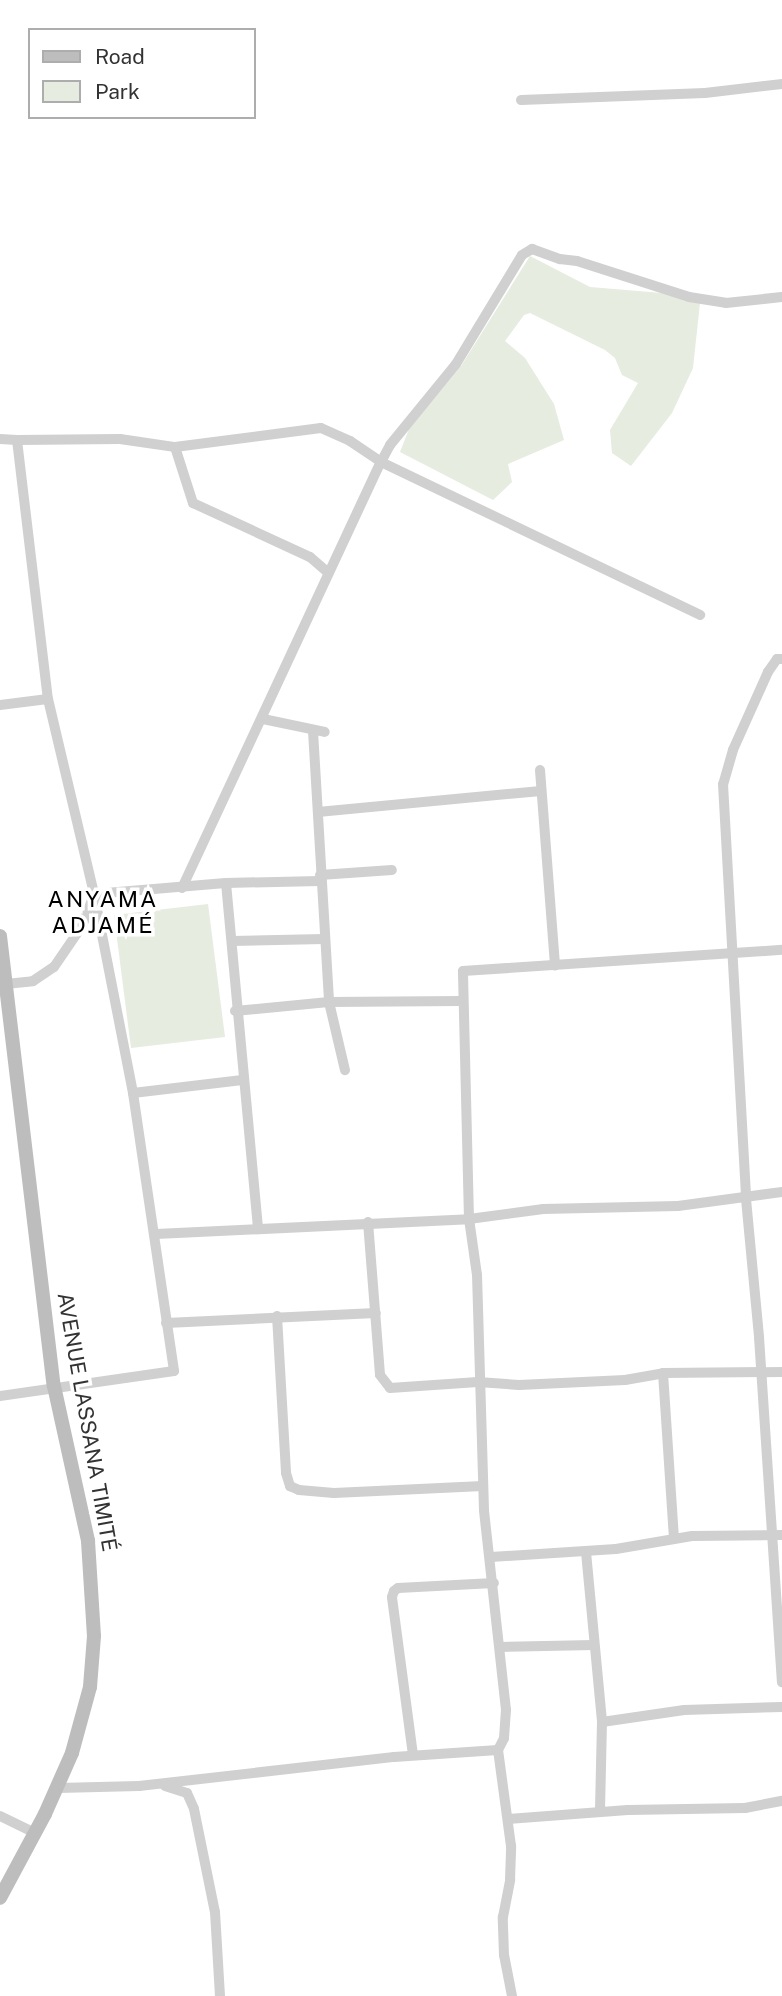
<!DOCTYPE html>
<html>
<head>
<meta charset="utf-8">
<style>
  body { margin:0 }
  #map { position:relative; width:782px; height:1996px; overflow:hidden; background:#fff; font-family:"Public Sans",sans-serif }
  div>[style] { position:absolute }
  .green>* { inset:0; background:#e6ecdf }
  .street>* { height:10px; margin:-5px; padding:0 5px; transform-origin:5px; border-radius:5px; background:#d0d0d0 }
  .secondary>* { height:14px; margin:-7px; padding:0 7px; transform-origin:7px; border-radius:7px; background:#bdbdbd }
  span { translate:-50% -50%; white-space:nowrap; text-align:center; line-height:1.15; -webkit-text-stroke:7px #fff; paint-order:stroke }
  .street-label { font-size:21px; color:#333 }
  .neighbourhood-label { font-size:23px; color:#000; letter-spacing:2px }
  .legend { position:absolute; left:28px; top:28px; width:228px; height:91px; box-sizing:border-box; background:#fff; border:2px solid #adadad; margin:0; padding:9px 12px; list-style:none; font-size:21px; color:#333 }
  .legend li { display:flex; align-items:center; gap:14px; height:35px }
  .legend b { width:35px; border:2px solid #adadad }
</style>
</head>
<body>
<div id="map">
  <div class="green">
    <i style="clip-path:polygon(530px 256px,590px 287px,662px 293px,700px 303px,693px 368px,672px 413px,631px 466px,612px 453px,610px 430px,638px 383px,622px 375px,615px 358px,605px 350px,530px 313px,524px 315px,505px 341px,525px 358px,554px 404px,564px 440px,508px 464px,512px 482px,493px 500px,400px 452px,409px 429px,461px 366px)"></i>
    <i style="clip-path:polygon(208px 904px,225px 1037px,131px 1048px,114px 915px)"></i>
  </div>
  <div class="street">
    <i style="left:521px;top:100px;width:184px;rotate:-2.2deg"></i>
    <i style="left:705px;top:93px;width:78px;rotate:-6.7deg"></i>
    <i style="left:0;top:439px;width:17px;rotate:3deg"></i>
    <i style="left:17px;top:440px;width:261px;rotate:83.2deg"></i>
    <i style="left:48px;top:699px;width:200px;rotate:76.7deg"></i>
    <i style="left:94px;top:894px;width:203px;rotate:78.9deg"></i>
    <i style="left:133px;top:1093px;width:281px;rotate:81.6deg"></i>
    <i style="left:174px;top:1371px;width:176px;rotate:171.8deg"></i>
    <i style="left:17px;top:440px;width:103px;rotate:-0.6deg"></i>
    <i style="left:120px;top:439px;width:56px;rotate:8.3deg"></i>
    <i style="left:175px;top:447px;width:147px;rotate:-7.4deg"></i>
    <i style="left:321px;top:428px;width:32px;rotate:24deg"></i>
    <i style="left:350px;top:441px;width:37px;rotate:34deg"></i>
    <i style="left:381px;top:462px;width:354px;rotate:25.6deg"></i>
    <i style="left:175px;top:447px;width:59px;rotate:72.2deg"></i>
    <i style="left:193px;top:503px;width:129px;rotate:24.8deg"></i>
    <i style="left:310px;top:557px;width:23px;rotate:41deg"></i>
    <i style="left:782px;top:659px;width:5px;rotate:180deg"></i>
    <i style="left:777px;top:659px;width:16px;rotate:125deg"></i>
    <i style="left:768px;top:672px;width:85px;rotate:114.2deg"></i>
    <i style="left:733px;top:750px;width:35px;rotate:106deg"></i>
    <i style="left:723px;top:784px;width:416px;rotate:86.8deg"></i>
    <i style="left:746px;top:1199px;width:139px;rotate:84.6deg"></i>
    <i style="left:759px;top:1337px;width:346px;rotate:86.2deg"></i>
    <i style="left:0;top:705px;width:48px;rotate:-7.1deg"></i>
    <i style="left:263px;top:719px;width:63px;rotate:11.8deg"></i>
    <i style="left:313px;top:731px;width:271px;rotate:86.6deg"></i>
    <i style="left:329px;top:1002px;width:70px;rotate:76.8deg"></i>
    <i style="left:540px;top:770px;width:196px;rotate:85.6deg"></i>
    <i style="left:318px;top:812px;width:224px;rotate:-5.4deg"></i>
    <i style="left:320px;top:875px;width:72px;rotate:-4deg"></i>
    <i style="left:226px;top:883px;width:346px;rotate:84.7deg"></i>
    <i style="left:182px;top:888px;width:470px;rotate:-65deg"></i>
    <i style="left:381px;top:462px;width:19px;rotate:-62deg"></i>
    <i style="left:390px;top:445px;width:104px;rotate:-50.8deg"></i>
    <i style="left:456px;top:364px;width:127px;rotate:-58.8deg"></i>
    <i style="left:522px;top:255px;width:12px;rotate:-31deg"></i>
    <i style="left:532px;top:249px;width:30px;rotate:20deg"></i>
    <i style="left:560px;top:259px;width:17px;rotate:7deg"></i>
    <i style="left:577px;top:261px;width:118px;rotate:17.8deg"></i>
    <i style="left:689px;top:297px;width:37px;rotate:9deg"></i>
    <i style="left:726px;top:303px;width:56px;rotate:-6.1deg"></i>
    <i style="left:232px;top:941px;width:92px;rotate:-1.2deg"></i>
    <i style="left:6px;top:984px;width:27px;rotate:-6deg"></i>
    <i style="left:33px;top:981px;width:25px;rotate:-34deg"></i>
    <i style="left:54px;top:967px;width:50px;rotate:-55.7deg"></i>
    <i style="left:82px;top:926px;width:34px;rotate:-69deg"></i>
    <i style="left:94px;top:894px;width:132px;rotate:-4.8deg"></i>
    <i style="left:226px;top:883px;width:94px;rotate:-1.2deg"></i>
    <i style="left:235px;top:1011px;width:94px;rotate:-5.5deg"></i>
    <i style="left:329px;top:1002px;width:132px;rotate:-0.4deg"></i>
    <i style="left:133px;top:1093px;width:110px;rotate:-6.8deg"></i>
    <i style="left:368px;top:1222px;width:153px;rotate:85.5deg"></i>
    <i style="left:380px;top:1375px;width:16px;rotate:52deg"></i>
    <i style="left:390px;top:1388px;width:88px;rotate:-3.9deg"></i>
    <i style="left:478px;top:1382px;width:41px;rotate:4.2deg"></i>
    <i style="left:519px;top:1385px;width:106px;rotate:-2.7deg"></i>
    <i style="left:625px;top:1380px;width:39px;rotate:-10deg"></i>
    <i style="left:663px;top:1373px;width:119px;rotate:-0.5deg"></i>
    <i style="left:156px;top:1234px;width:313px;rotate:-2.7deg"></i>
    <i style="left:469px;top:1219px;width:75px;rotate:-7.7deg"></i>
    <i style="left:543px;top:1209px;width:135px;rotate:-1.3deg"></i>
    <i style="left:678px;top:1206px;width:105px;rotate:-7.7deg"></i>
    <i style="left:277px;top:1316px;width:157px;rotate:86.7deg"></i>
    <i style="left:286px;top:1473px;width:14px;rotate:73deg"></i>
    <i style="left:290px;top:1486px;width:10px;rotate:24deg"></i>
    <i style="left:299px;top:1490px;width:35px;rotate:5deg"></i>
    <i style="left:334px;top:1493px;width:149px;rotate:-2.7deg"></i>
    <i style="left:166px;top:1323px;width:210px;rotate:-2.7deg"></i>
    <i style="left:663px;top:1373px;width:166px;rotate:86.2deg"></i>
    <i style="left:586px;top:1552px;width:171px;rotate:84.6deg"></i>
    <i style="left:602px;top:1722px;width:90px;rotate:91.3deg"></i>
    <i style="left:491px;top:1557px;width:125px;rotate:-3.7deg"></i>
    <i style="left:616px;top:1549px;width:77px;rotate:-9.7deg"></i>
    <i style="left:692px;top:1536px;width:90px;rotate:-0.6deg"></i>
    <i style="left:500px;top:1647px;width:94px;rotate:-1.2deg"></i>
    <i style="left:602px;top:1722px;width:83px;rotate:-8.3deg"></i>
    <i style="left:684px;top:1710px;width:98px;rotate:-1.8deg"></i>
    <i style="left:413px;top:1755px;width:159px;rotate:-97.6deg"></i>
    <i style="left:392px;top:1597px;width:6px;rotate:-72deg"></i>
    <i style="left:394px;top:1591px;width:5px;rotate:-37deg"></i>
    <i style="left:398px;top:1588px;width:96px;rotate:-3deg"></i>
    <i style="left:165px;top:1786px;width:23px;rotate:18deg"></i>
    <i style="left:187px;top:1793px;width:17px;rotate:66deg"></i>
    <i style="left:194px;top:1809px;width:105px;rotate:78.5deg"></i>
    <i style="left:215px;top:1912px;width:84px;rotate:86.6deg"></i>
    <i style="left:58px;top:1788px;width:81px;rotate:-1.4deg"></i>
    <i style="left:139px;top:1786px;width:257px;rotate:-6.5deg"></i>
    <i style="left:394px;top:1757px;width:104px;rotate:-3.9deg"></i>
    <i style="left:0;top:1816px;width:39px;rotate:26deg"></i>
    <i style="left:508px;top:1819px;width:120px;rotate:-4.3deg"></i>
    <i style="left:628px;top:1810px;width:117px;rotate:-1deg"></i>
    <i style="left:745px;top:1808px;width:38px;rotate:-11deg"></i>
    <i style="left:512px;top:1996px;width:42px;rotate:-101deg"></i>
    <i style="left:504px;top:1955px;width:38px;rotate:-92deg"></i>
    <i style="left:503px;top:1917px;width:38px;rotate:-79deg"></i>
    <i style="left:510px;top:1880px;width:34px;rotate:-88deg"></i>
    <i style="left:511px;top:1846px;width:97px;rotate:-97.7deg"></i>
    <i style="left:498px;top:1750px;width:13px;rotate:-63deg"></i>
    <i style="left:504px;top:1738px;width:28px;rotate:-86deg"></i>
    <i style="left:506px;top:1710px;width:201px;rotate:-96.3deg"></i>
    <i style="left:484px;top:1510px;width:235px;rotate:-91.7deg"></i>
    <i style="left:477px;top:1275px;width:57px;rotate:-98.1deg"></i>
    <i style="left:469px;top:1219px;width:248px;rotate:-91.4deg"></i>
    <i style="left:463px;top:971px;width:320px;rotate:-3.8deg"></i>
  </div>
  <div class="secondary">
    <i style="left:0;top:936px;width:453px;rotate:83.2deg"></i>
    <i style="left:54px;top:1386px;width:159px;rotate:77.6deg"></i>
    <i style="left:88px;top:1541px;width:95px;rotate:86.4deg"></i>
    <i style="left:94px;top:1636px;width:51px;rotate:94.5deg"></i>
    <i style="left:90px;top:1687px;width:68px;rotate:105.3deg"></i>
    <i style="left:72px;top:1753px;width:67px;rotate:113.9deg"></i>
    <i style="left:45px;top:1814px;width:95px;rotate:118.2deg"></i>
  </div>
  <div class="street-label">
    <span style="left:87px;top:1422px;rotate:80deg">AVENUE LASSANA TIMITÉ</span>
  </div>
  <div class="neighbourhood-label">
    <span style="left:103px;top:912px">ANYAMA<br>ADJAMÉ</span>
  </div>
  <ul class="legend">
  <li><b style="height:9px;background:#bdbdbd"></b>Road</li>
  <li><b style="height:19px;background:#e6ecdf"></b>Park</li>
  </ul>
</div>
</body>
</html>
